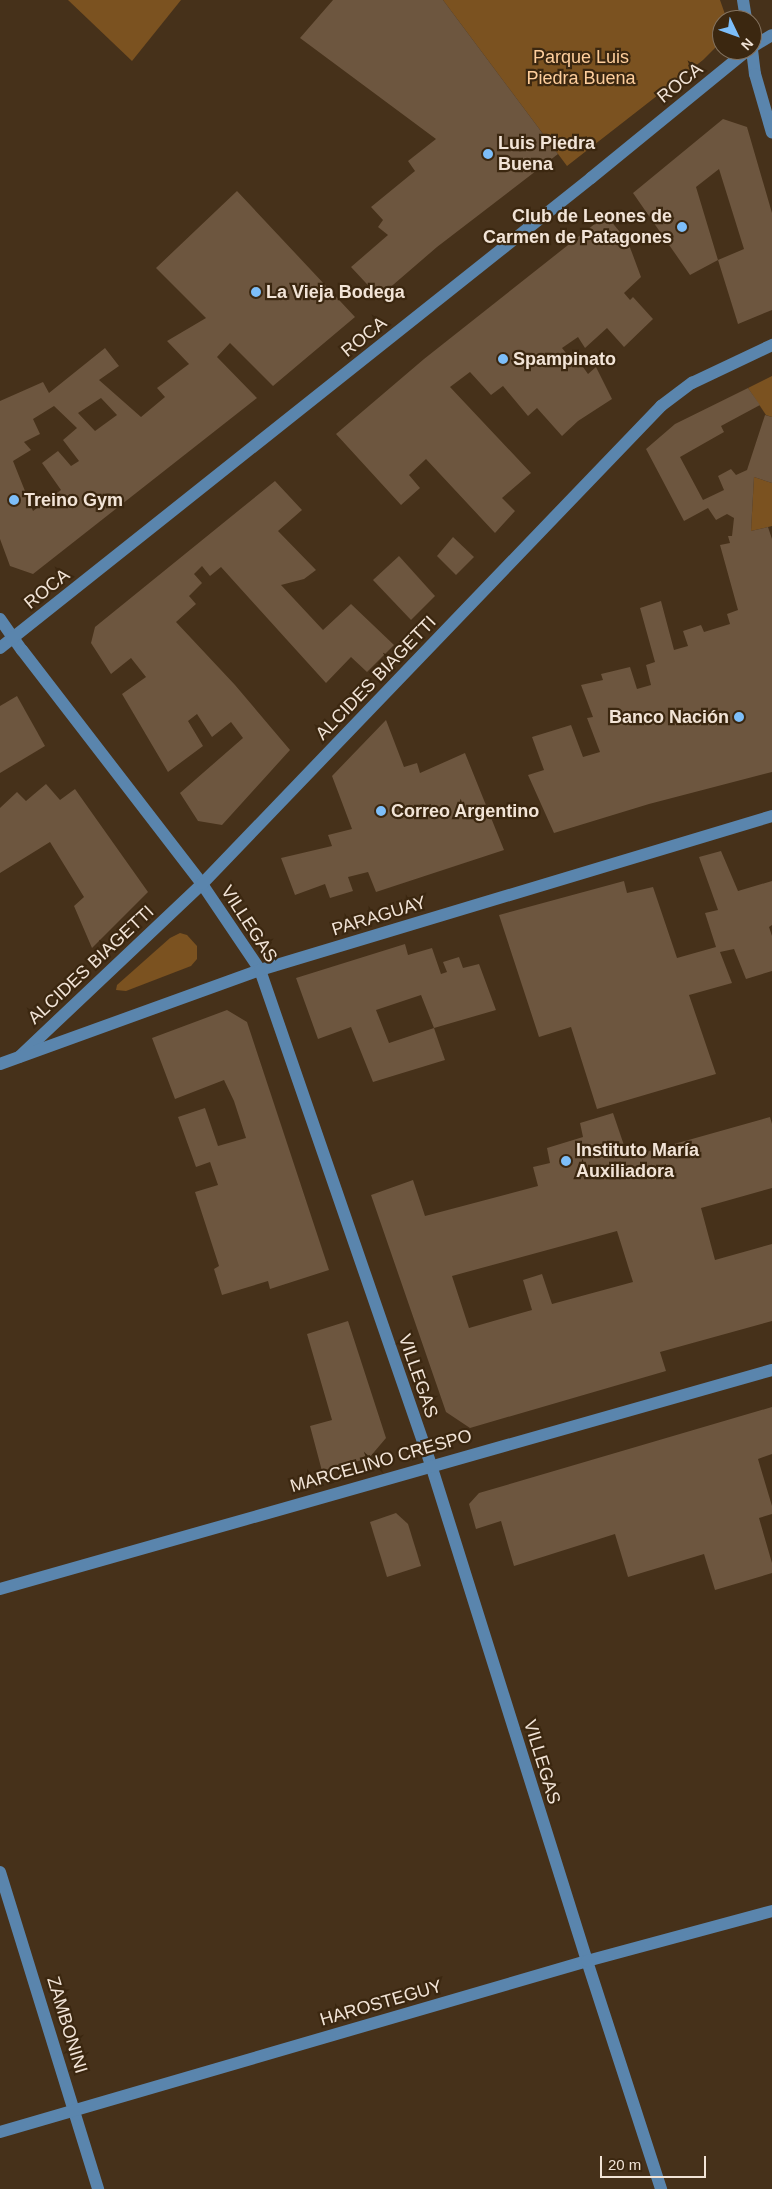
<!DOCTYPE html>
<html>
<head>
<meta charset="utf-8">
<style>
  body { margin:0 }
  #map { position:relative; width:772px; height:2189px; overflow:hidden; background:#46311a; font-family:Helvetica,sans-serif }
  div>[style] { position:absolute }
  .green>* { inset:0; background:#7b5220 }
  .building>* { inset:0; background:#6d563f }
  .minor>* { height:12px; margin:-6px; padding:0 6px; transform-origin:6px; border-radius:6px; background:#5a85ad }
  .dots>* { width:14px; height:14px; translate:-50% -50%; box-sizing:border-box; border:2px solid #3b2710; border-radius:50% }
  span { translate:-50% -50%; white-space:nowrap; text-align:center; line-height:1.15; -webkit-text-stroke:4.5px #3b2710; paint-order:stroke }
  .park-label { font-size:18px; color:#fece9c }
  .street-label { font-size:18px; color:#f2e4d7 }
  .poi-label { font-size:18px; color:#f2e4d7; font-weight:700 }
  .left { translate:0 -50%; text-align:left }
  .right { translate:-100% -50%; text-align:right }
  .north { position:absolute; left:712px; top:10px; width:50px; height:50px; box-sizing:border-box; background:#3b2710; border:1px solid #847360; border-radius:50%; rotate:132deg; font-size:14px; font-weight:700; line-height:20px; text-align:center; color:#f2e4d7 }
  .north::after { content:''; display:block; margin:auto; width:18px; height:22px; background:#7dbef9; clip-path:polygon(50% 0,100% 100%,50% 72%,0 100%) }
  .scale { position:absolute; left:600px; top:2156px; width:106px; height:22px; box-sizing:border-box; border:2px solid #f2e4d7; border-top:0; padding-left:6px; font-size:15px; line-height:18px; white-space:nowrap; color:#f2e4d7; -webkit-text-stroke:4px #3b2710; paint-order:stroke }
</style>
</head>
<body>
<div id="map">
  <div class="green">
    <i style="clip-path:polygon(68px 0,181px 0,132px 61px)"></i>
    <i style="clip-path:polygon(443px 0,720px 0,726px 17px,726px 20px,722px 20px,722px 38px,719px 44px,703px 60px,567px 166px)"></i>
    <i style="clip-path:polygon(772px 376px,772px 417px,766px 415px,748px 388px)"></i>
    <i style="clip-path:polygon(754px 477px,772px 483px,772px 526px,751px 531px)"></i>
    <i style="clip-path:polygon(180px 933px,187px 935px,197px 946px,197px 959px,191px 966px,126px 991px,116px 990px,117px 985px,170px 938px)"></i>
  </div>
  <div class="building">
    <i style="clip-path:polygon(333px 0,443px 0,558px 154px,437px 247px,379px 297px,351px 267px,388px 235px,378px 227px,383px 220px,371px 207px,415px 171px,408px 161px,436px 139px,300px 38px)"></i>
    <i style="clip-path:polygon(723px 119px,747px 127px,772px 213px,772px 310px,738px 324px,718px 260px,744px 249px,719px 169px,696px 187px,718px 260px,690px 275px,633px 193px)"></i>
    <i style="clip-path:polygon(evenodd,237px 191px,355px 317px,273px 386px,230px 343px,217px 357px,257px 398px,33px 574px,10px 566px,0 539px,0 401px,43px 382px,49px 393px,105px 348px,119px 366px,99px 380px,141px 417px,165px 397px,157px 388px,189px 364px,167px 341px,206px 318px,156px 268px,237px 191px,101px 398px,117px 415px,95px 431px,78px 413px,101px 398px,237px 191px,54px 406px,77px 428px,63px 440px,79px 461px,71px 466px,58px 451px,42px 463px,61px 490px,33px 511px,13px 461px,31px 450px,24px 442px,40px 434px,33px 419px,54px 406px)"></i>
    <i style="clip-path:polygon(606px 215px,628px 242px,641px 277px,624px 293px,630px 300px,633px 297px,653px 319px,624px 347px,607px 328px,585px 348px,578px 337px,562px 348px,574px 363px,578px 360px,588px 374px,596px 367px,612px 399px,578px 421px,562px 436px,537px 408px,528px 416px,503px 386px,491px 395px,470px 372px,450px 387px,531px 473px,502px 498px,515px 511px,495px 533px,426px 459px,409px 475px,420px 488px,401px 505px,336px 434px,424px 359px)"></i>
    <i style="clip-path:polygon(748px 388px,760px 405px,721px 426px,724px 432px,680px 457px,703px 500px,724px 490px,718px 476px,731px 469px,736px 475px,747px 470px,765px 415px,772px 417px,772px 483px,754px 477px,751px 531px,768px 527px,772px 539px,772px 772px,649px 804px,554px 833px,528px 775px,544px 770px,532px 737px,571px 725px,583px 757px,600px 752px,587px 718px,593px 717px,581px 685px,603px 680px,601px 674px,630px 667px,637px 689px,651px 685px,646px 665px,655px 662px,640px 608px,661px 601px,674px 650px,688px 646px,683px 631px,701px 625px,704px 632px,730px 624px,727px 614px,738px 610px,720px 545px,730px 543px,728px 536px,732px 536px,734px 518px,727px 514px,716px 520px,708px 508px,684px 521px,646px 449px,675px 424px)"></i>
    <i style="clip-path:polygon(275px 481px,302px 510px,278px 531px,316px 570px,304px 579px,281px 585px,323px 630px,351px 604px,394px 645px,367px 672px,351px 657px,326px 683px,221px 567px,210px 576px,202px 566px,194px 574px,202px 583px,189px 596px,196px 604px,176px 622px,235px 685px,290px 750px,222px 825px,198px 821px,180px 793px,243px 738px,231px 722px,212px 737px,197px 714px,188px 721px,203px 746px,168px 772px,122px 694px,146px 677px,131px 658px,111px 674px,91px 643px,95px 627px)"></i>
    <i style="clip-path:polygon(453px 537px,474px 557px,456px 575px,437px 556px)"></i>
    <i style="clip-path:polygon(399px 556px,435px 596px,411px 620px,373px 580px)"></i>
    <i style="clip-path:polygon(17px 696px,45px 746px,0 773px,0 706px)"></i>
    <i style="clip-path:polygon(386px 720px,404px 767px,417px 763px,420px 773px,465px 753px,504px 850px,376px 892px,368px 872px,348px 877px,353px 891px,330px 898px,325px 884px,295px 895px,281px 858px,332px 846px,328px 835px,352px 829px,332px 776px)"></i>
    <i style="clip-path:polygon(46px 784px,60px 800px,75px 789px,148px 892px,92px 948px,74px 906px,84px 897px,50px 842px,0 873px,0 808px,17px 792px,26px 801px)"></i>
    <i style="clip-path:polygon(721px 851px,738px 891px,772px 881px,772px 925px,769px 927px,772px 936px,772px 971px,746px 979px,734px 949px,720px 952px,732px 983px,689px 995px,716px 1074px,597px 1109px,571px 1027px,539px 1037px,499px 915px,624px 881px,627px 893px,653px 887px,677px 958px,716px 947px,705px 913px,718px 910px,699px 857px)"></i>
    <i style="clip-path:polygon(405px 944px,408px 955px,432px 948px,441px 974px,447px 972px,443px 962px,459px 957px,463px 968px,479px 964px,496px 1010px,434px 1028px,421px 995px,376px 1010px,389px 1043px,434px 1028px,445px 1060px,373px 1082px,351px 1027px,318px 1039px,296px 978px)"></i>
    <i style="clip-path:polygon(227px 1010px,247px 1022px,329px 1270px,270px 1289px,268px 1281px,222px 1295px,214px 1269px,219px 1266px,195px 1192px,218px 1185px,210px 1162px,196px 1167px,178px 1117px,205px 1108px,218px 1146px,246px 1138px,234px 1101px,224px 1080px,175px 1099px,152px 1038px)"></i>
    <i style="clip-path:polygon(evenodd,613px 1113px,628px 1157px,770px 1117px,772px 1124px,772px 1188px,701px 1208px,715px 1260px,772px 1244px,772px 1321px,660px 1352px,666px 1371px,470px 1428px,446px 1412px,371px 1195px,413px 1180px,425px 1216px,538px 1186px,533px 1167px,550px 1163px,547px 1148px,583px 1137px,580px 1123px,613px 1113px,617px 1231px,633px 1282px,552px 1304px,542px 1274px,523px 1280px,532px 1310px,469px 1328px,452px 1276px,617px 1231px)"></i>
    <i style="clip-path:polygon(348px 1321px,386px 1438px,369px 1458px,322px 1471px,310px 1426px,332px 1420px,307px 1334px)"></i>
    <i style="clip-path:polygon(772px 1407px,772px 1454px,758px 1459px,772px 1506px,772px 1514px,759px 1518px,772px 1563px,772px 1573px,715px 1590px,704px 1554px,628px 1577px,615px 1534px,514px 1566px,501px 1521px,476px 1529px,469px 1504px,479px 1493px)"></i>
    <i style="clip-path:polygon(396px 1513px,408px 1524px,421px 1566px,387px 1577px,370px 1522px)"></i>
  </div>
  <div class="minor">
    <i style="left:743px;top:0;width:20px;rotate:81deg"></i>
    <i style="left:752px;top:47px;width:23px;rotate:-31deg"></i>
    <i style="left:752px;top:50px;width:24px;rotate:83deg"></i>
    <i style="left:755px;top:74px;width:61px;rotate:73.9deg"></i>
    <i style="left:0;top:619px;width:38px;rotate:55deg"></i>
    <i style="left:22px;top:650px;width:295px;rotate:52.4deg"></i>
    <i style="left:202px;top:884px;width:104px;rotate:56deg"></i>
    <i style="left:260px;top:970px;width:524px;rotate:70.94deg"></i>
    <i style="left:431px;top:1465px;width:520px;rotate:72.54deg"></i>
    <i style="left:587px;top:1961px;width:240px;rotate:72deg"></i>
    <i style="left:0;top:648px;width:755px;rotate:-38.49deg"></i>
    <i style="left:591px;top:178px;width:203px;rotate:-39.2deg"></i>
    <i style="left:19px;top:1057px;width:252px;rotate:-43.4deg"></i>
    <i style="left:202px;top:884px;width:663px;rotate:-46.16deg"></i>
    <i style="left:661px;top:406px;width:39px;rotate:-37deg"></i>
    <i style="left:692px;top:383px;width:89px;rotate:-25.4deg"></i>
    <i style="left:0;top:1064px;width:276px;rotate:-19.9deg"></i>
    <i style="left:260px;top:970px;width:535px;rotate:-16.74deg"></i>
    <i style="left:0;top:1589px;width:802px;rotate:-15.84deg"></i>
    <i style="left:0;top:1872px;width:332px;rotate:72.8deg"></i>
    <i style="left:0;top:2132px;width:611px;rotate:-16.24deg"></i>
    <i style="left:587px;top:1961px;width:192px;rotate:-15.1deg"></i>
  </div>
  <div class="dots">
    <i style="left:488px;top:154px;background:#7dbef9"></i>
    <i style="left:682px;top:227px;background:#7dbef9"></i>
    <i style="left:256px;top:292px;background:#7dbef9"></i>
    <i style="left:503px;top:359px;background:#7dbef9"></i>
    <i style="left:14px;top:500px;background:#7dbef9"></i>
    <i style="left:739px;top:717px;background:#7dbef9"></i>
    <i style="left:381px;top:811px;background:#7dbef9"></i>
    <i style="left:566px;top:1161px;background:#7dbef9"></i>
  </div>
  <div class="park-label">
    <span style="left:581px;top:68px">Parque Luis<br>Piedra Buena</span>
  </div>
  <div class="street-label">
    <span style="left:680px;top:83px;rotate:-39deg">ROCA</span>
    <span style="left:364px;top:337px;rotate:-39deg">ROCA</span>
    <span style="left:47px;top:589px;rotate:-39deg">ROCA</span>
    <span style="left:376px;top:678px;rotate:-46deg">ALCIDES BIAGETTI</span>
    <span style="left:379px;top:916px;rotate:-17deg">PARAGUAY</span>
    <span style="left:249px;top:924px;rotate:57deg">VILLEGAS</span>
    <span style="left:91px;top:965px;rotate:-43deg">ALCIDES BIAGETTI</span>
    <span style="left:418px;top:1376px;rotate:71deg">VILLEGAS</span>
    <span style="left:381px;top:1461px;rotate:-16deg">MARCELINO CRESPO</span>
    <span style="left:542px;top:1762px;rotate:73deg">VILLEGAS</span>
    <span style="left:381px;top:2003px;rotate:-16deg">HAROSTEGUY</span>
    <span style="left:67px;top:2025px;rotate:73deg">ZAMBONINI</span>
  </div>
  <div class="poi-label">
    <span class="left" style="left:498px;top:154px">Luis Piedra<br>Buena</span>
    <span class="right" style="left:672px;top:227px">Club de Leones de<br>Carmen de Patagones</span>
    <span class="left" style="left:266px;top:292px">La Vieja Bodega</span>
    <span class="left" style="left:513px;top:359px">Spampinato</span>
    <span class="left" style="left:24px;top:500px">Treino Gym</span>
    <span class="right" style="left:729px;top:717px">Banco Nación</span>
    <span class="left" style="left:391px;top:811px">Correo Argentino</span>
    <span class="left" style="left:576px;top:1161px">Instituto María<br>Auxiliadora</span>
  </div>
  <div class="north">N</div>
  <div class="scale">20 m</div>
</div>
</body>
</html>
